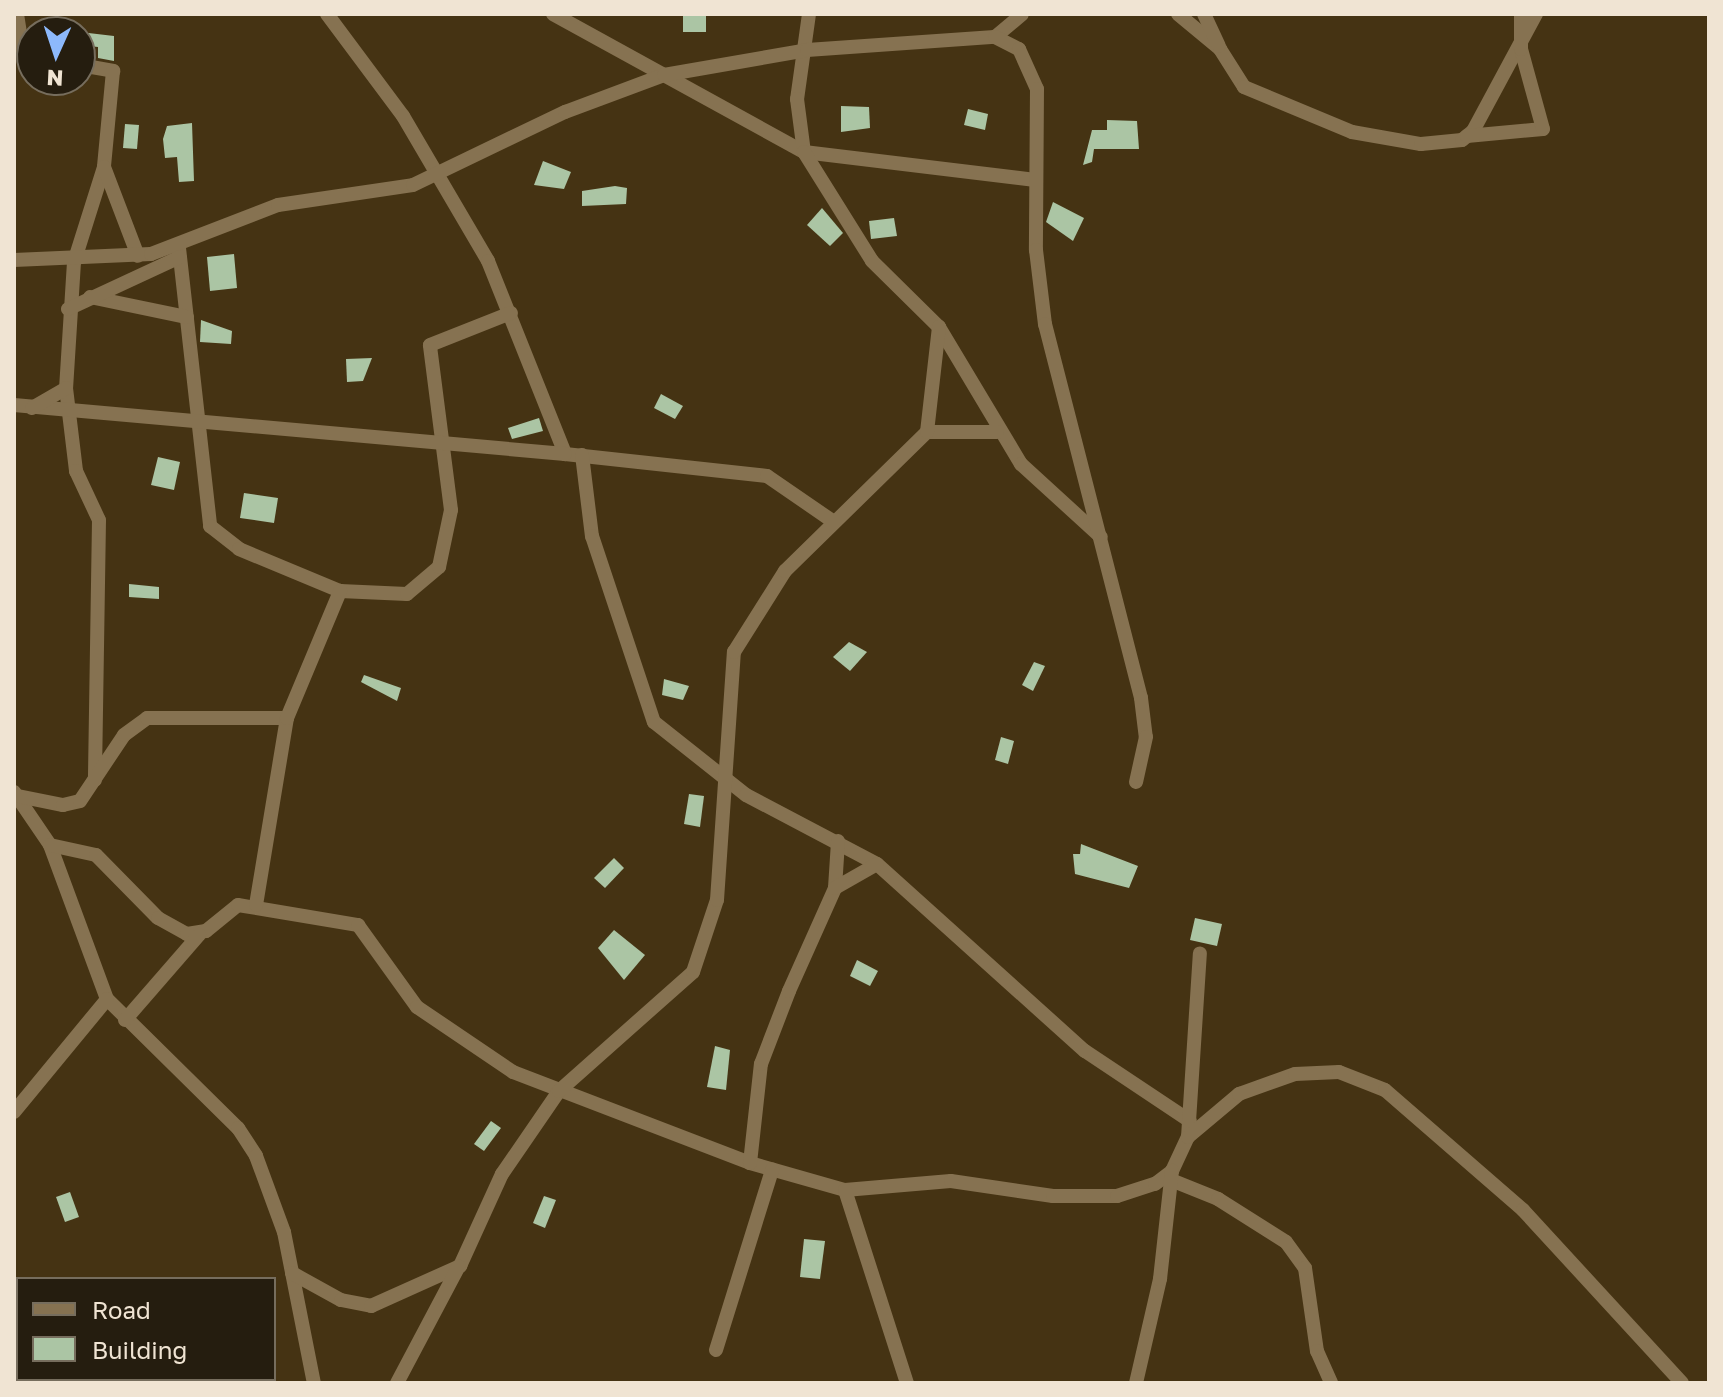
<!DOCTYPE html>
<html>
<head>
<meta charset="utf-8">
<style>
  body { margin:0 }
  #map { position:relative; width:1723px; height:1397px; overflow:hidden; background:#453313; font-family:"Golos Text",sans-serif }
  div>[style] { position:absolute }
  .building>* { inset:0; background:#abc5a4 }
  .minor>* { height:14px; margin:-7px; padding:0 7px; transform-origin:7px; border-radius:7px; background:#867251 }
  span { translate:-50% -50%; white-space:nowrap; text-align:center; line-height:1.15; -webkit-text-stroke:8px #251d0f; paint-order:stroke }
  .frame { position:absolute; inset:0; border:16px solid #f0e4d3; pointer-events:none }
  .legend { position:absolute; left:16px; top:1277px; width:260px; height:104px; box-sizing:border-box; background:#251d0f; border:2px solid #766d5d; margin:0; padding:10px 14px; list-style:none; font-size:24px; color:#f0e4d3 }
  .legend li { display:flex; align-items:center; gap:16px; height:40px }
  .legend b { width:40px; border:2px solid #766d5d }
  .north { position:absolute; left:16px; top:16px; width:80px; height:80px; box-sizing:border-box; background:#251d0f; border:2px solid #766d5d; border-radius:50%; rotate:183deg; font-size:22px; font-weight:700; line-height:32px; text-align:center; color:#f0e4d3 }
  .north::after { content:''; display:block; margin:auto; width:28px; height:36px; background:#8db9fc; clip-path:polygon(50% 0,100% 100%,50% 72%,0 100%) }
</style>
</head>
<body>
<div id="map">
  <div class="building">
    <i style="clip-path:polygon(683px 16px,706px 16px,706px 32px,683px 32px)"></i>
    <i style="clip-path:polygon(80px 32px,114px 36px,114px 61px,98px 58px,98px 47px,80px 45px)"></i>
    <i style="clip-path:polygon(841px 106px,869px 107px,870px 128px,841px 132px)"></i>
    <i style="clip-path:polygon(968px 109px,988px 114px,985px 130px,964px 125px)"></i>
    <i style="clip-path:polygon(1107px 120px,1137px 121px,1139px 149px,1094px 149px,1092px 162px,1083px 165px,1092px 130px,1107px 130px)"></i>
    <i style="clip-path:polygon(192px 123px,194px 181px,179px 182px,177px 157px,165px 158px,163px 139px,167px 126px)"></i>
    <i style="clip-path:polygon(125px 124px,139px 125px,137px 149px,123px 148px)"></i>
    <i style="clip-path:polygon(543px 161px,571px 172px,564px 189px,534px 185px)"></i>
    <i style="clip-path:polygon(615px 186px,627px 188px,626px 204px,582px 206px,582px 191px)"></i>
    <i style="clip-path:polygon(1053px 202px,1084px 218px,1073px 241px,1046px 222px)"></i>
    <i style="clip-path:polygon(822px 208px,843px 233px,830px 246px,807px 225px)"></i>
    <i style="clip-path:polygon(894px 218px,897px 236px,871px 239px,869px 221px)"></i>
    <i style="clip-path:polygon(234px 254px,237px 288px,210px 291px,207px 257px)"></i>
    <i style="clip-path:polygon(201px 320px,232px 331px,231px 344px,200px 342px)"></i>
    <i style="clip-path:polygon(372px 358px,363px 381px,347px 382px,346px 359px)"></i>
    <i style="clip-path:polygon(661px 394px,683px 406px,675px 419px,654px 408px)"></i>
    <i style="clip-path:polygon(539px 418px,543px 431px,512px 439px,508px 428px)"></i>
    <i style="clip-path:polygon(158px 457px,180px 462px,174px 490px,151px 485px)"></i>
    <i style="clip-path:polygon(244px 493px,278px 498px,274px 523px,240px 518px)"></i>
    <i style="clip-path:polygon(129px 584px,159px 587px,159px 599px,129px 597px)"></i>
    <i style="clip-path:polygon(849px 642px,867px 652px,850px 671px,833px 657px)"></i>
    <i style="clip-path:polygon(1034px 662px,1045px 666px,1033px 691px,1022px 685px)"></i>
    <i style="clip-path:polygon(364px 675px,401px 688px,397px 701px,361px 682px)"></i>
    <i style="clip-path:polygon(664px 679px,689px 686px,683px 700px,662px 695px)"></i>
    <i style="clip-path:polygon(1001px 737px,1014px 741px,1008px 764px,995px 760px)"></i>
    <i style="clip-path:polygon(689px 794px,704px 796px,700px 827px,684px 824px)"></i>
    <i style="clip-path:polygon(1081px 844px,1138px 866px,1129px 888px,1075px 874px,1073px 854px,1080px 854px)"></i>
    <i style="clip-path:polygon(614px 858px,624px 868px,605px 888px,594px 878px)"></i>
    <i style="clip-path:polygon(1195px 918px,1222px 924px,1217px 946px,1190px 940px)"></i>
    <i style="clip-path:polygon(614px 930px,645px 955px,624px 980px,598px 948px)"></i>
    <i style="clip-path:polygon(857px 960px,878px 971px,870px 986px,850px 976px)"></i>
    <i style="clip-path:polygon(715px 1046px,730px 1050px,726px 1090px,707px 1087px)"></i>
    <i style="clip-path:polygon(491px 1121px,501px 1128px,484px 1151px,474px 1144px)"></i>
    <i style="clip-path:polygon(70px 1192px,79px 1217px,65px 1222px,56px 1197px)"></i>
    <i style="clip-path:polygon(544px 1196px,556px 1200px,545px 1228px,533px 1223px)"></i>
    <i style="clip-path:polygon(804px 1239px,825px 1241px,820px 1279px,800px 1277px)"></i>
  </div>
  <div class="minor">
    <i style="left:17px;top:14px;width:36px;rotate:81deg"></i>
    <i style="left:23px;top:50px;width:12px;rotate:42deg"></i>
    <i style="left:327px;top:14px;width:127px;rotate:53.3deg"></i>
    <i style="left:403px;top:116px;width:168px;rotate:59.6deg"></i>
    <i style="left:488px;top:261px;width:208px;rotate:68.2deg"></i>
    <i style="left:565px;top:454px;width:203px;rotate:6.2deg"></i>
    <i style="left:767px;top:476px;width:81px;rotate:34.5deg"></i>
    <i style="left:553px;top:14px;width:286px;rotate:28.8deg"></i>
    <i style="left:804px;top:152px;width:233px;rotate:6.9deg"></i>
    <i style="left:809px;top:14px;width:86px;rotate:98deg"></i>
    <i style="left:797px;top:99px;width:53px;rotate:82.5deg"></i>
    <i style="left:804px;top:152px;width:128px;rotate:58deg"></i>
    <i style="left:872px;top:261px;width:94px;rotate:44.6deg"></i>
    <i style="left:939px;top:327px;width:160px;rotate:59.1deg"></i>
    <i style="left:1021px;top:464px;width:108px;rotate:42.4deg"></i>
    <i style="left:1178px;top:14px;width:55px;rotate:39.8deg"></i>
    <i style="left:1220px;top:49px;width:45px;rotate:57.7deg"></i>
    <i style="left:1244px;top:87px;width:117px;rotate:22.6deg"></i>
    <i style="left:1352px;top:132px;width:70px;rotate:9.9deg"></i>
    <i style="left:1421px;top:144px;width:41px;rotate:-5.6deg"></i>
    <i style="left:1462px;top:140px;width:14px;rotate:-39deg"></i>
    <i style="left:1473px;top:131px;width:133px;rotate:-61.7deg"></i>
    <i style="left:1204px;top:14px;width:35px;rotate:65deg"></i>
    <i style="left:995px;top:37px;width:35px;rotate:-40deg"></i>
    <i style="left:80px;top:65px;width:34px;rotate:10deg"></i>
    <i style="left:113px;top:71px;width:96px;rotate:95.4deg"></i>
    <i style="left:104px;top:167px;width:100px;rotate:107.5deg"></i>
    <i style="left:74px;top:262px;width:126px;rotate:93.6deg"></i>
    <i style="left:66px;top:388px;width:84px;rotate:83.1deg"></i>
    <i style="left:76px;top:471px;width:54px;rotate:64.9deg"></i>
    <i style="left:99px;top:520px;width:260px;rotate:90.9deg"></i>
    <i style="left:1467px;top:136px;width:76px;rotate:-5.3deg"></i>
    <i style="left:1543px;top:129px;width:83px;rotate:-105.4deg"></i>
    <i style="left:1521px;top:49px;width:35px;rotate:-90deg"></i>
    <i style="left:104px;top:167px;width:95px;rotate:69.1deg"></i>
    <i style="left:179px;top:248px;width:280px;rotate:83.6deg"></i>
    <i style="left:210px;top:526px;width:37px;rotate:38deg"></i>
    <i style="left:239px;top:549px;width:109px;rotate:22.6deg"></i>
    <i style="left:340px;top:591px;width:67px;rotate:2.6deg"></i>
    <i style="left:407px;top:594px;width:42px;rotate:-40.2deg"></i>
    <i style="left:439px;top:567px;width:58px;rotate:-78.1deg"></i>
    <i style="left:451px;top:510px;width:166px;rotate:-97.3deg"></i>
    <i style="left:430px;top:345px;width:87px;rotate:-21.6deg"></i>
    <i style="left:14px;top:260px;width:137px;rotate:-2.5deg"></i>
    <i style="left:151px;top:254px;width:136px;rotate:-21.1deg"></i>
    <i style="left:278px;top:205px;width:136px;rotate:-8.4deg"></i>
    <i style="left:413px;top:185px;width:169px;rotate:-25.7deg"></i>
    <i style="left:565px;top:112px;width:106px;rotate:-20.5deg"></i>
    <i style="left:664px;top:75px;width:145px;rotate:-9.9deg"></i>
    <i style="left:807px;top:50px;width:188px;rotate:-4deg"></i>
    <i style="left:995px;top:37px;width:27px;rotate:27deg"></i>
    <i style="left:1019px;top:49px;width:44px;rotate:65.8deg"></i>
    <i style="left:1037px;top:89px;width:161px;rotate:90.4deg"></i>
    <i style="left:1036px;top:250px;width:75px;rotate:83.1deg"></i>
    <i style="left:1045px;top:324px;width:386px;rotate:75.6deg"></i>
    <i style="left:1141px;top:698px;width:39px;rotate:83deg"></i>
    <i style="left:1146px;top:737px;width:46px;rotate:102.5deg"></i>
    <i style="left:90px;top:297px;width:99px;rotate:11.7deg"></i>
    <i style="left:68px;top:309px;width:123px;rotate:-24.9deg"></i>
    <i style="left:14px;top:405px;width:553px;rotate:5.08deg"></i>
    <i style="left:32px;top:408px;width:39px;rotate:-30deg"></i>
    <i style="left:927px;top:432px;width:70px"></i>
    <i style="left:582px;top:455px;width:82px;rotate:83deg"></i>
    <i style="left:592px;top:536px;width:196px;rotate:71.6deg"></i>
    <i style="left:654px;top:722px;width:117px;rotate:38.4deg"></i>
    <i style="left:746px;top:795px;width:148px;rotate:27.8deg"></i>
    <i style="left:877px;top:864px;width:280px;rotate:42deg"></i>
    <i style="left:1085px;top:1051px;width:126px;rotate:33.7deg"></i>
    <i style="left:14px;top:792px;width:64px;rotate:55.8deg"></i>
    <i style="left:50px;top:845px;width:164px;rotate:69.7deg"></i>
    <i style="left:107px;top:999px;width:184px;rotate:44.6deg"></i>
    <i style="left:238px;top:1128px;width:33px;rotate:57deg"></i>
    <i style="left:256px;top:1156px;width:81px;rotate:69.8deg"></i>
    <i style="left:284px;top:1232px;width:154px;rotate:78.8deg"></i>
    <i style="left:18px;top:796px;width:46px;rotate:11.3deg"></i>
    <i style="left:63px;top:805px;width:17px;rotate:-13deg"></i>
    <i style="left:80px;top:801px;width:79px;rotate:-56.3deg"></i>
    <i style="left:124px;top:735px;width:29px;rotate:-36deg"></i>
    <i style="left:147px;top:718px;width:140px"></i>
    <i style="left:50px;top:845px;width:47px;rotate:12.3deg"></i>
    <i style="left:96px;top:855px;width:88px;rotate:45.5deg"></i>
    <i style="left:158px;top:918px;width:33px;rotate:29deg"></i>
    <i style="left:187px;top:934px;width:19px;rotate:-9deg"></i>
    <i style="left:206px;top:931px;width:41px;rotate:-39.1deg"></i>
    <i style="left:238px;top:905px;width:122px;rotate:9.5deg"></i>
    <i style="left:358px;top:925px;width:101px;rotate:54.3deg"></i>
    <i style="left:417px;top:1007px;width:116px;rotate:34.1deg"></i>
    <i style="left:513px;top:1072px;width:254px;rotate:21deg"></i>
    <i style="left:750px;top:1163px;width:99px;rotate:15.9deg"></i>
    <i style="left:845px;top:1190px;width:106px;rotate:-4.9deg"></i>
    <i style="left:951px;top:1181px;width:103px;rotate:8.4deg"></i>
    <i style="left:1053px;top:1196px;width:64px"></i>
    <i style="left:1117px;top:1196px;width:40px;rotate:-18deg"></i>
    <i style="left:1155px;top:1184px;width:21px;rotate:-37deg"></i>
    <i style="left:1172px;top:1171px;width:38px;rotate:-65deg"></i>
    <i style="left:1188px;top:1137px;width:184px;rotate:-86.3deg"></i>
    <i style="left:835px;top:888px;width:47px;rotate:-86.3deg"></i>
    <i style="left:256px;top:905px;width:190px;rotate:-80.6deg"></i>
    <i style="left:287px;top:718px;width:138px;rotate:-67.3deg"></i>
    <i style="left:125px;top:1020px;width:113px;rotate:-49deg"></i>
    <i style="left:14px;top:1112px;width:146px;rotate:-50.5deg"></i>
    <i style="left:1188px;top:1137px;width:67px;rotate:-40.1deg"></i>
    <i style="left:1239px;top:1094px;width:59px;rotate:-19.7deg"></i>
    <i style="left:1295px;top:1074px;width:44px;rotate:-2.6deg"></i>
    <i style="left:1339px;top:1072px;width:49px;rotate:21.4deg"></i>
    <i style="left:1385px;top:1090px;width:183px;rotate:41deg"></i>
    <i style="left:1523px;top:1210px;width:235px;rotate:47.4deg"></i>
    <i style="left:750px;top:1163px;width:100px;rotate:-83.7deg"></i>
    <i style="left:761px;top:1064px;width:78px;rotate:-69deg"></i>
    <i style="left:789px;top:991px;width:113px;rotate:-65.9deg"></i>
    <i style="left:835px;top:888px;width:48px;rotate:-29.7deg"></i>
    <i style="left:1171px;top:1180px;width:51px;rotate:22deg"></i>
    <i style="left:1218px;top:1199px;width:80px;rotate:32.3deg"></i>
    <i style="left:1286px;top:1242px;width:32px;rotate:54deg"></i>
    <i style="left:1305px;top:1268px;width:84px;rotate:81.8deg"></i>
    <i style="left:1317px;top:1351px;width:35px;rotate:66deg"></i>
    <i style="left:845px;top:1190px;width:203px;rotate:72.2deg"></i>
    <i style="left:292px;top:1273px;width:56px;rotate:28.9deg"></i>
    <i style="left:341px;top:1300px;width:31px;rotate:11deg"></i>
    <i style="left:371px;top:1306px;width:98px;rotate:-24.2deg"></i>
    <i style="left:460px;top:1266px;width:101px;rotate:-65.5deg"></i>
    <i style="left:502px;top:1174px;width:101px;rotate:-55.5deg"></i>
    <i style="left:559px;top:1091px;width:179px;rotate:-41.6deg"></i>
    <i style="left:693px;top:972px;width:76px;rotate:-71.6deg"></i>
    <i style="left:717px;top:900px;width:249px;rotate:-86.1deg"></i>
    <i style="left:734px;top:652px;width:96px;rotate:-57.8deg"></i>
    <i style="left:785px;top:571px;width:199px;rotate:-44.4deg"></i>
    <i style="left:927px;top:432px;width:106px;rotate:-83.5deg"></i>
    <i style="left:716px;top:1350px;width:189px;rotate:-72.7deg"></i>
    <i style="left:397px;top:1383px;width:132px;rotate:-62.1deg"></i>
    <i style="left:1136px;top:1383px;width:107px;rotate:-77deg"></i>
    <i style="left:1160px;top:1279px;width:109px;rotate:-83.7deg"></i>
  </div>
  <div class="frame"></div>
  <ul class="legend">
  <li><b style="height:10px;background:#867251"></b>Road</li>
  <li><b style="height:22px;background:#abc5a4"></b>Building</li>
  </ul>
  <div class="north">N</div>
</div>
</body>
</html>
